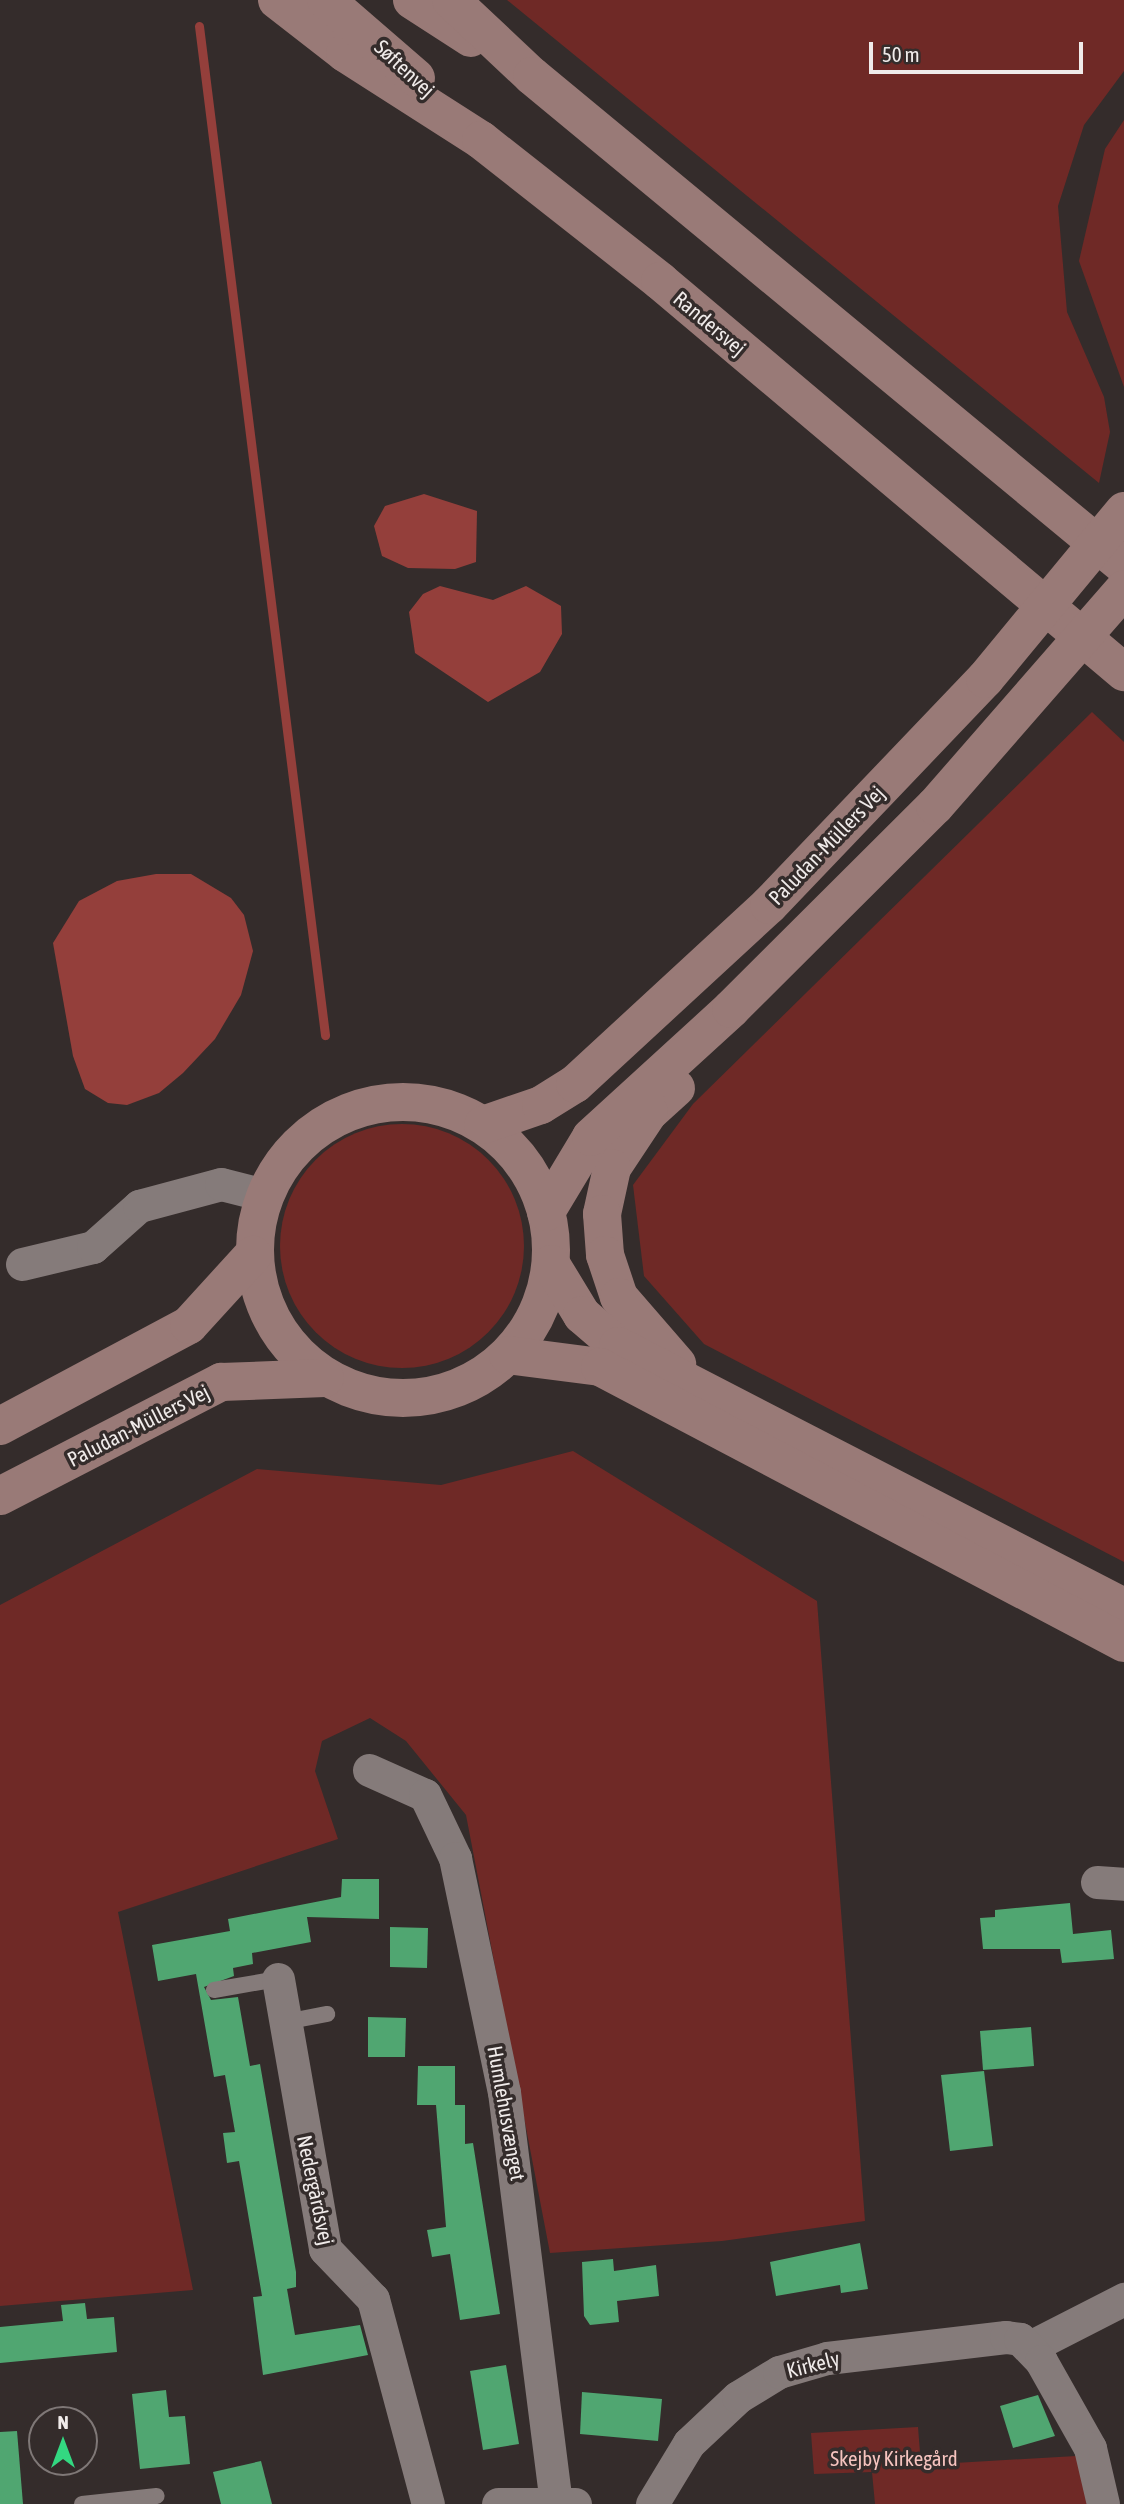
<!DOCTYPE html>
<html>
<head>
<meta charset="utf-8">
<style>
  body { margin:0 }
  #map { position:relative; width:1124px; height:2504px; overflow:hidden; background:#342c2b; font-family:"Asap Condensed",sans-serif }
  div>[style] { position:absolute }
  .green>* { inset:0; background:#6f2926 }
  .round { border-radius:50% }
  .water>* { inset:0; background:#943f3b }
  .stream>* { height:9px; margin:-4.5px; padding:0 4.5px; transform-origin:4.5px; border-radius:4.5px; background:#943f3b }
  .building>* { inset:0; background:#50a671 }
  .lane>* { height:16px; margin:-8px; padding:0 8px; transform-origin:8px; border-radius:8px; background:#857b7a }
  .street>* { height:33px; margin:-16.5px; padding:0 16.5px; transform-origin:16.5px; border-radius:16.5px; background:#857b7a }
  .secondary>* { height:38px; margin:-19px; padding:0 19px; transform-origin:19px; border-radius:19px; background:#997a77 }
  .secondary>.ring { margin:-19px; padding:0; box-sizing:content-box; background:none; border:38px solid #997a77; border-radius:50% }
  span { translate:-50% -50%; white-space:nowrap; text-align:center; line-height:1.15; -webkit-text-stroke:7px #342c2b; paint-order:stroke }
  .street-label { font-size:21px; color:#f0ebea }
  .park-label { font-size:21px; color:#f5c3be }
  .north { position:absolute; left:28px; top:2406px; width:70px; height:70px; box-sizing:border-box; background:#342c2b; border:2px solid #7f7877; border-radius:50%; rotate:0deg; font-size:19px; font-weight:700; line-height:28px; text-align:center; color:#f0ebea }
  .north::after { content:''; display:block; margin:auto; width:24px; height:32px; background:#33d881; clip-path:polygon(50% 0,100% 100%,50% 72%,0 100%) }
  .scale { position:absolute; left:869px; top:42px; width:214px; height:32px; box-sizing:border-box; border:4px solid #f0ebea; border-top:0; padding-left:9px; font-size:21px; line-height:24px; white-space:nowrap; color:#f0ebea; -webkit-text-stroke:5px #342c2b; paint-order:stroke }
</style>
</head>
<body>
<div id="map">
  <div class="green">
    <i style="clip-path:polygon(507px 0,1124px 0,1124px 71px,1084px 125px,1058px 206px,1067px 312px,1104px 397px,1110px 432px,1099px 483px)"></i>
    <i style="clip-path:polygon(1124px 120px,1124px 387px,1079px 261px,1105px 149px)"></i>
    <i style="clip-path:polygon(1092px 712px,1124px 742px,1124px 1562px,704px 1344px,644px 1276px,633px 1185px,693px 1104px)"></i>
    <i class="round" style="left:280px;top:1124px;width:244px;height:244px"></i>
    <i style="clip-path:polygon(573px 1451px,817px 1601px,865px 2221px,722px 2241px,550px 2253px,466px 1815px,406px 1741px,370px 1718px,322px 1741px,315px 1771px,338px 1839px,118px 1912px,193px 2290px,0 2306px,0 1605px,257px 1469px,441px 1485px)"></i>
    <i style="clip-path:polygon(918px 2427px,921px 2465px,1076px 2456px,1088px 2504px,875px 2504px,872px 2472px,814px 2474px,811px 2433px)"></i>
  </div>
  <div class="water">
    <i style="clip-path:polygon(424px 494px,477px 511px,476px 562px,455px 569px,408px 568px,382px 556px,374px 526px,385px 506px)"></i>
    <i style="clip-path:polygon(440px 586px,493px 600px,526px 586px,561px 606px,562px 634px,540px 672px,488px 702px,415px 653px,409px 612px,423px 594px)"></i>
    <i style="clip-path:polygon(156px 874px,191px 874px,231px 898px,244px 915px,253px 951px,241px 995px,215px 1039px,183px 1073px,159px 1093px,127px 1105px,108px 1103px,85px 1089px,73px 1056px,53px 943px,79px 901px,117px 881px)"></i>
  </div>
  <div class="stream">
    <i style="left:199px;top:26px;width:1017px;rotate:82.88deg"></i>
  </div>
  <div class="building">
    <i style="clip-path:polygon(342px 1879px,379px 1879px,379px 1919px,307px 1917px,311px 1942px,252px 1953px,253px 1964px,233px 1968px,234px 1976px,204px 1987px,211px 2000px,238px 1997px,250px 2066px,260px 2064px,296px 2272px,296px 2287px,287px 2289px,295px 2335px,360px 2325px,368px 2355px,263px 2375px,253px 2297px,262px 2296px,239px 2161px,227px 2163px,223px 2133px,235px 2132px,225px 2075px,214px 2077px,196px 1974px,158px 1981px,152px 1945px,230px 1931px,228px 1919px,341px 1897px)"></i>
    <i style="clip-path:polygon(1070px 1903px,1073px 1934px,1111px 1930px,1114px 1959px,1062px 1963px,1060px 1949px,983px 1949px,980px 1918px,995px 1917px,995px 1910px)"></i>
    <i style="clip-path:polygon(390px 1927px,428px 1928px,427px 1968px,390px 1967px)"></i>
    <i style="clip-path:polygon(368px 2017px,406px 2018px,405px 2057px,368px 2057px)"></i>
    <i style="clip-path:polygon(1031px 2027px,1034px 2066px,983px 2070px,980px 2031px)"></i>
    <i style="clip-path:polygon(418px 2066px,455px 2066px,455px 2105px,465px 2105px,465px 2144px,473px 2143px,500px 2314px,460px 2320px,450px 2254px,432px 2257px,427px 2230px,446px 2227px,436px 2105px,417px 2105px)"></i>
    <i style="clip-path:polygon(984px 2071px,993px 2146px,950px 2151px,941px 2075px)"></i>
    <i style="clip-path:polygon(860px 2243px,868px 2289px,841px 2293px,840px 2285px,776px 2296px,770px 2262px)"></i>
    <i style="clip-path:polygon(613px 2259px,614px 2271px,656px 2265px,659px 2296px,617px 2301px,619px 2322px,590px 2325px,584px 2316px,582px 2262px)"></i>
    <i style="clip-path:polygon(85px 2303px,87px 2319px,114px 2317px,117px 2352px,0 2363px,0 2327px,63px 2321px,61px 2305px)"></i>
    <i style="clip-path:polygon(506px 2365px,519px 2444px,483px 2450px,470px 2371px)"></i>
    <i style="clip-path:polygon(166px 2390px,169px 2417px,185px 2416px,190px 2464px,140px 2469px,132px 2394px)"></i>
    <i style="clip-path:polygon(582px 2392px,662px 2399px,658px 2441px,580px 2434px)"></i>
    <i style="clip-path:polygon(1038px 2395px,1055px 2436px,1013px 2448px,1000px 2406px)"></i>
    <i style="clip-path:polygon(17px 2431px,23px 2504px,0 2504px,0 2432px)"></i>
    <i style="clip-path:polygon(261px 2461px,272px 2504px,221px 2504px,213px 2472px)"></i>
  </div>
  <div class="lane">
    <i style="left:214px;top:1990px;width:65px;rotate:-9.8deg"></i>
    <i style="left:285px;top:2022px;width:43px;rotate:-10.8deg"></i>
    <i style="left:82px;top:2504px;width:75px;rotate:-6.1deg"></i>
  </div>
  <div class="street">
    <i style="left:22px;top:1264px;width:73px;rotate:-13.5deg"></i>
    <i style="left:93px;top:1247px;width:62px;rotate:-41.7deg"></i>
    <i style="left:139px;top:1206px;width:85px;rotate:-15deg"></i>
    <i style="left:221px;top:1184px;width:44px;rotate:14.3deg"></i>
    <i style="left:369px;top:1770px;width:61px;rotate:24.1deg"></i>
    <i style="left:425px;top:1795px;width:70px;rotate:64.5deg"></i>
    <i style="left:455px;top:1858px;width:239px;rotate:78.2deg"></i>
    <i style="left:504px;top:2092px;width:412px;rotate:82.8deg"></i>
    <i style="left:1097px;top:1882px;width:27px;rotate:4deg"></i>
    <i style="left:278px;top:1979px;width:274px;rotate:80.1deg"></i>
    <i style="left:325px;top:2249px;width:69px;rotate:46.2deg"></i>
    <i style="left:373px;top:2299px;width:212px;rotate:75deg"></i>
    <i style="left:1030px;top:2347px;width:106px;rotate:-27.1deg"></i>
    <i style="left:498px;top:2504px;width:77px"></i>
    <i style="left:652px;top:2504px;width:71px;rotate:-58.8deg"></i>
    <i style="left:689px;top:2443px;width:67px;rotate:-43.2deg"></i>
    <i style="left:738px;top:2397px;width:48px;rotate:-31.4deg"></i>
    <i style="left:779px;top:2372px;width:50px;rotate:-16.3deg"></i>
    <i style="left:827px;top:2358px;width:180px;rotate:-6.7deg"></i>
    <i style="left:1006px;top:2337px;width:14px;rotate:8deg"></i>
    <i style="left:1020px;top:2339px;width:30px;rotate:46deg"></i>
    <i style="left:1041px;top:2361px;width:100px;rotate:60.6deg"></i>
    <i style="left:1090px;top:2448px;width:57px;rotate:76.9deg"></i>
  </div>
  <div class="secondary">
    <i style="left:277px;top:0;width:86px;rotate:37.9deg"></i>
    <i style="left:345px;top:53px;width:161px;rotate:32.6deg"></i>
    <i style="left:481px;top:140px;width:228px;rotate:38.2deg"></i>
    <i style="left:660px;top:281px;width:607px;rotate:40.12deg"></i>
    <i style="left:326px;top:0;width:119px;rotate:40.9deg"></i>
    <i style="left:412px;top:0;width:70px;rotate:32.8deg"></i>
    <i style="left:451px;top:0;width:111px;rotate:43.2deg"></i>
    <i style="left:532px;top:76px;width:768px;rotate:39.61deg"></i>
    <i style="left:676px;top:1088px;width:36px;rotate:138deg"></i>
    <i style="left:649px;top:1112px;width:67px;rotate:123.5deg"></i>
    <i style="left:612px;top:1168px;width:47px;rotate:102.3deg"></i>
    <i style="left:602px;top:1214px;width:41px;rotate:85.8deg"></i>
    <i style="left:605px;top:1255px;width:44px;rotate:71.6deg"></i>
    <i style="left:619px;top:1297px;width:89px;rotate:49.1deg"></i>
    <i class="ring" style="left:255px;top:1102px;width:258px;height:258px"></i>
    <i style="left:483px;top:1125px;width:61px;rotate:-19deg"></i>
    <i style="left:541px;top:1105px;width:40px;rotate:-32deg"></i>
    <i style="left:575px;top:1084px;width:264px;rotate:-42.7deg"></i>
    <i style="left:769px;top:905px;width:313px;rotate:-46.3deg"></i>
    <i style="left:985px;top:679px;width:218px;rotate:-50.4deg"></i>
    <i style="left:546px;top:1212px;width:87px;rotate:-59deg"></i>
    <i style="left:591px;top:1137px;width:190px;rotate:-42.4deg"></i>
    <i style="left:731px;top:1009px;width:288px;rotate:-44.9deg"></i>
    <i style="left:935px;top:806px;width:288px;rotate:-48.9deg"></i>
    <i style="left:551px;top:1264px;width:60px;rotate:58.7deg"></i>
    <i style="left:582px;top:1315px;width:48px;rotate:40.7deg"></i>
    <i style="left:618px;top:1346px;width:569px;rotate:27.29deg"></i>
    <i style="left:508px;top:1355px;width:93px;rotate:7.4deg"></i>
    <i style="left:600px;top:1367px;width:592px;rotate:27.78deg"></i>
    <i style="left:0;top:1426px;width:214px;rotate:-28.1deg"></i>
    <i style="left:189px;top:1325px;width:95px;rotate:-47.6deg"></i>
    <i style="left:0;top:1496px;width:249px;rotate:-27.3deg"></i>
    <i style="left:221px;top:1382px;width:104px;rotate:-2.2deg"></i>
  </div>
  <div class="street-label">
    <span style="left:405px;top:68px;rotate:43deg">Søftenvej</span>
    <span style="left:710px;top:323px;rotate:40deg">Randersvej</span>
    <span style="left:826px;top:845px;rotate:-46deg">Paludan-Müllers Vej</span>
    <span style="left:138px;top:1425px;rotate:-27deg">Paludan-Müllers Vej</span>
    <span style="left:507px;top:2113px;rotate:80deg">Humlehusvænget</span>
    <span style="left:316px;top:2190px;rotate:78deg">Nedergårdsvej</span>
    <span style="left:813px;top:2364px;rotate:-14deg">Kirkely</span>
  </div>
  <div class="park-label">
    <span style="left:894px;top:2458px">Skejby Kirkegård</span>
  </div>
  <div class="north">N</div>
  <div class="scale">50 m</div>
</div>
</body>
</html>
